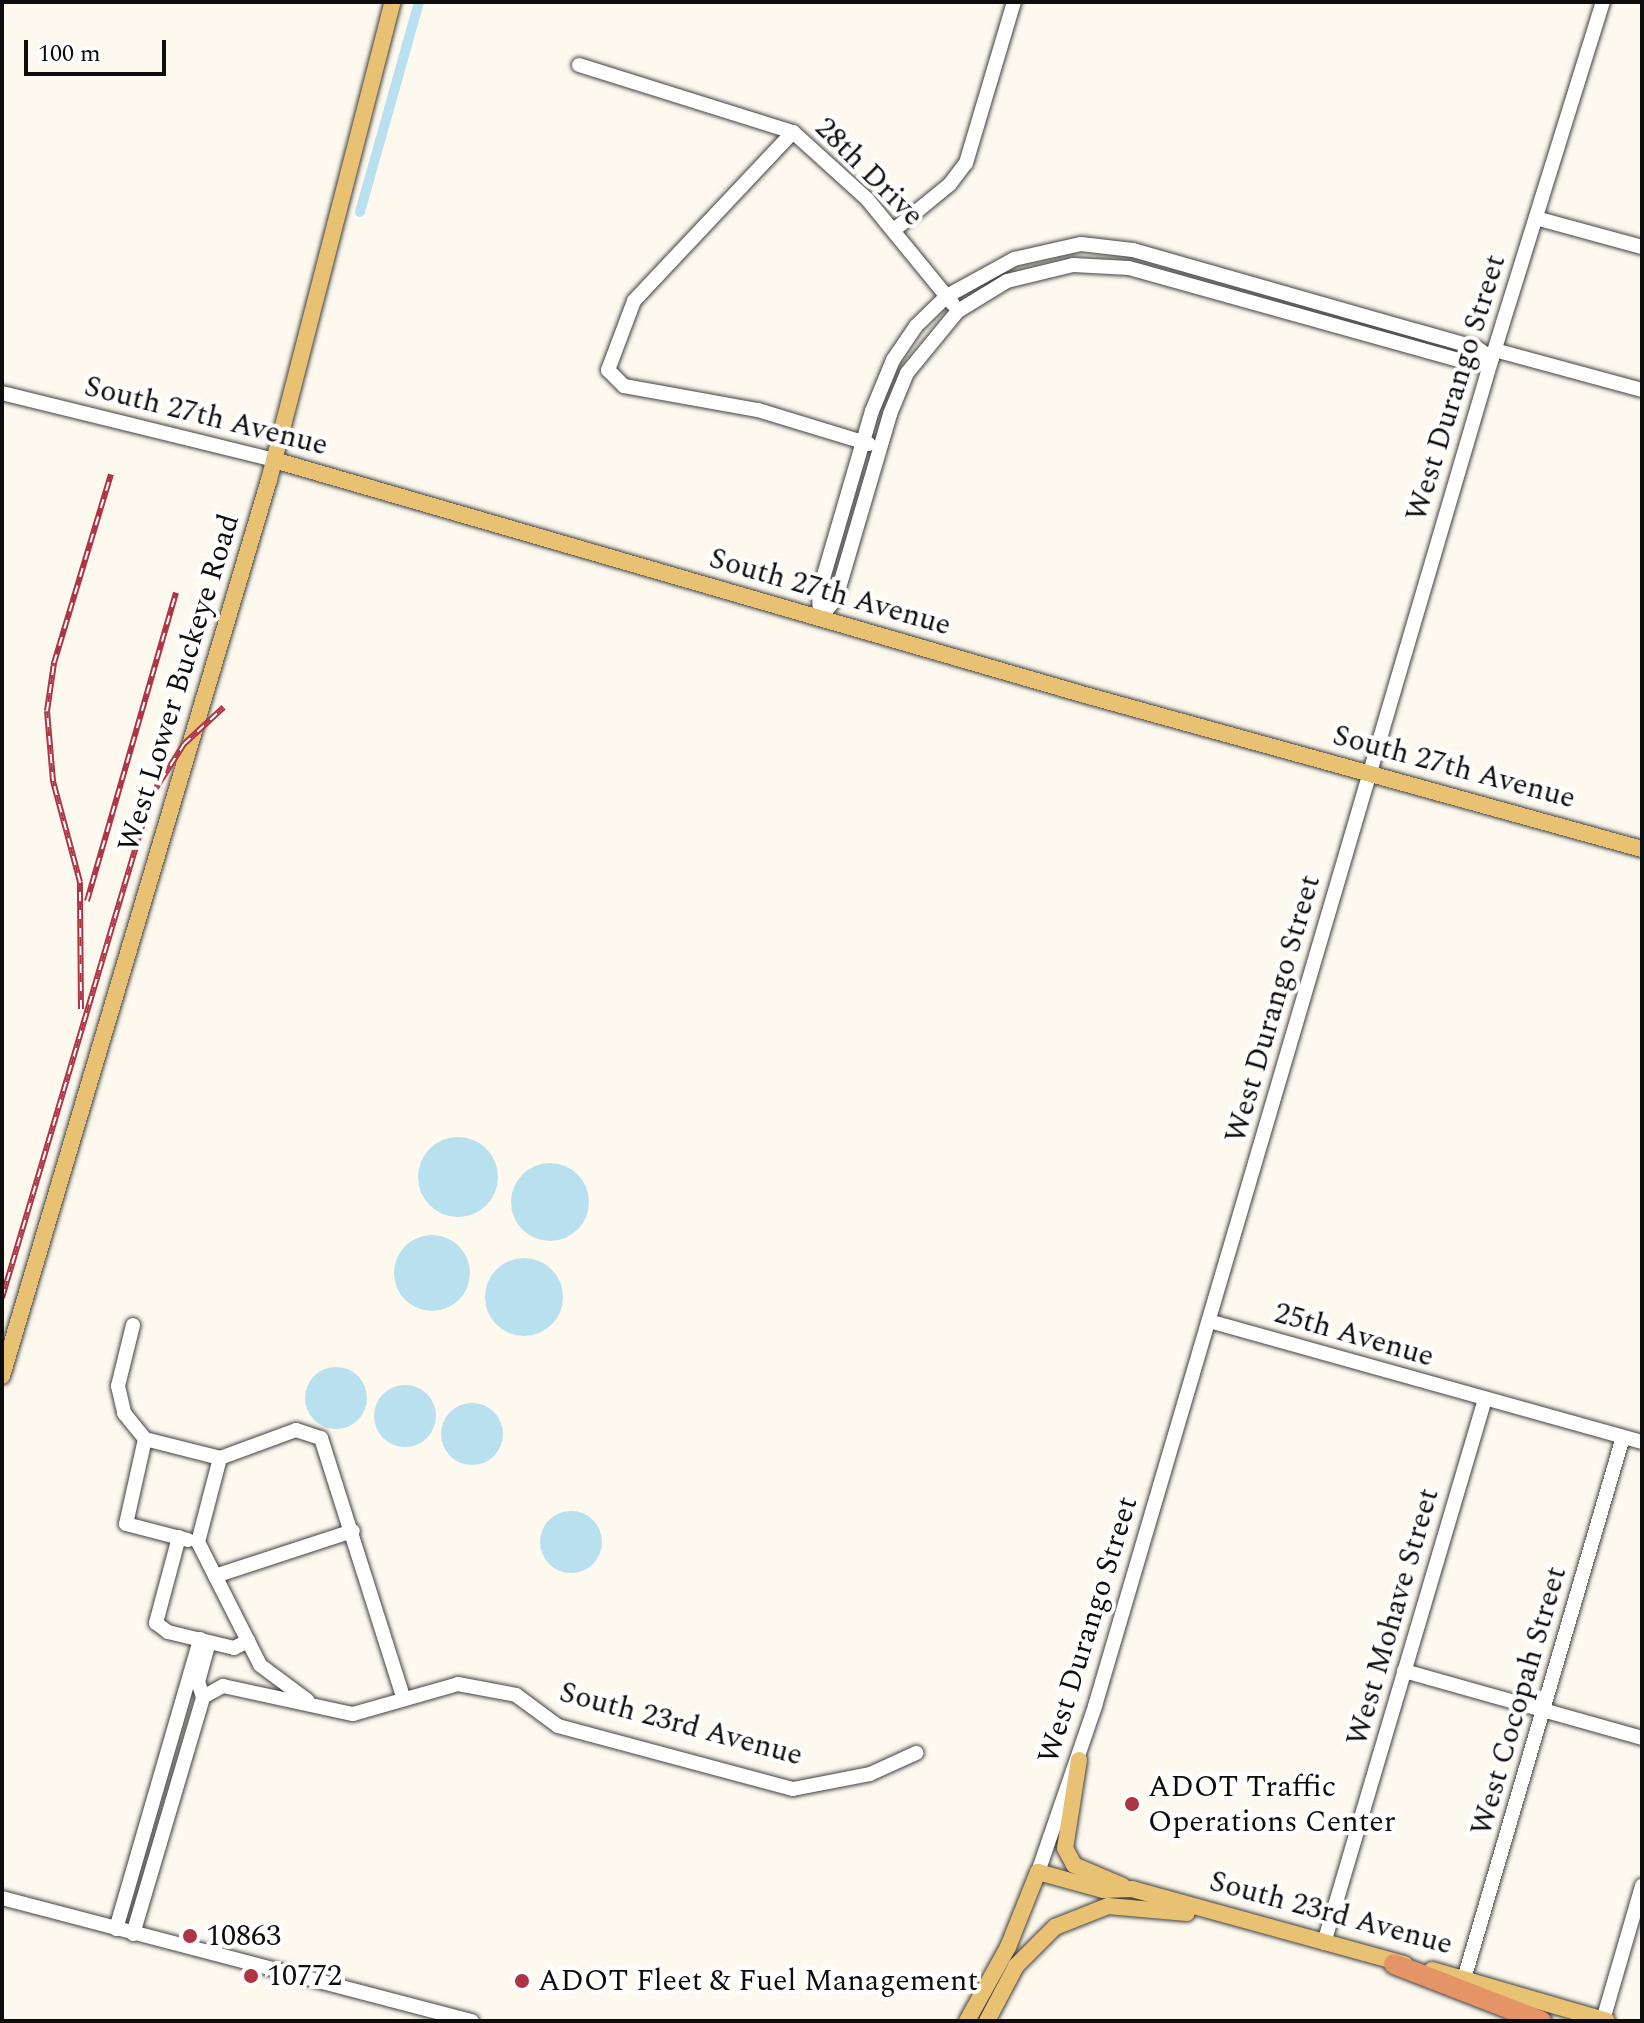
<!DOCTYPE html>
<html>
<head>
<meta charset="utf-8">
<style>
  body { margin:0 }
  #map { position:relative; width:1644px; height:2023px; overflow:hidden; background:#fdf9ee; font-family:Spectral,serif }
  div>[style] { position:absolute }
  .water>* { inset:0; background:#b9e0ef }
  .round { border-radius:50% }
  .canal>* { height:10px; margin:-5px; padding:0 5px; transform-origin:5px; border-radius:5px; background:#b9e0ef }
  .roads { filter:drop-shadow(0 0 2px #404040) drop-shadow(0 0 2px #404040) }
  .minor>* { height:14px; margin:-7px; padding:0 7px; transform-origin:7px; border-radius:7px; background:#fff }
  .major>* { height:16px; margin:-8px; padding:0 8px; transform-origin:8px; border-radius:8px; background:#e9c173 }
  .highway>* { height:20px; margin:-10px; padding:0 10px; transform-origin:10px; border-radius:10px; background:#e49466 }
  .rail>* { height:6px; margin-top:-3px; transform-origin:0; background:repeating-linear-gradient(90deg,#fff 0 9px,#ad3546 0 18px); box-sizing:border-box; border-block:2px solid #ad3546 }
  .dots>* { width:22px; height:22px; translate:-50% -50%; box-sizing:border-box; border:4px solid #fff; border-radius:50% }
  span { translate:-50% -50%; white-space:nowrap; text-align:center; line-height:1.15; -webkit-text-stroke:8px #fff; paint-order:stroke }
  .street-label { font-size:30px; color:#0d0d0d }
  .poi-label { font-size:30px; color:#0d0d0d }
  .left { translate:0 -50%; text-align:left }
  .frame { position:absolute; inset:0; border:4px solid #0d0d0d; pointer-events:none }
  .scale { position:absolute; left:24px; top:40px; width:142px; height:36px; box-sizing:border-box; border:4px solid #0d0d0d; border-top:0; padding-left:10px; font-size:24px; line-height:28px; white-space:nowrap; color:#0d0d0d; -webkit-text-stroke:6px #fff; paint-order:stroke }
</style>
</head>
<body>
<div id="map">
  <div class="water">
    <i class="round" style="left:418px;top:1137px;width:80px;height:80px"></i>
    <i class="round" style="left:511px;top:1163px;width:78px;height:78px"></i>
    <i class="round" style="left:394px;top:1235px;width:76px;height:76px"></i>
    <i class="round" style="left:485px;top:1258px;width:78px;height:78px"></i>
    <i class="round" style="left:305px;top:1367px;width:62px;height:62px"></i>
    <i class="round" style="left:374px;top:1385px;width:62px;height:62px"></i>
    <i class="round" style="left:441px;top:1403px;width:62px;height:62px"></i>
    <i class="round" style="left:540px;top:1511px;width:62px;height:62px"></i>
  </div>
  <div class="canal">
    <i style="left:360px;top:212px;width:218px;rotate:-74.3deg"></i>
  </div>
  <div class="roads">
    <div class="minor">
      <i style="left:579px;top:65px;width:224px;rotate:17.4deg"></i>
      <i style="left:793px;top:132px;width:100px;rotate:42.2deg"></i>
      <i style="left:867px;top:199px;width:136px;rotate:50.7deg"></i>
      <i style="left:793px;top:132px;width:232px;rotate:133.3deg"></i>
      <i style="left:634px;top:301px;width:74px;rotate:110.6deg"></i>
      <i style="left:608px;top:370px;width:23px;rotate:45deg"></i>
      <i style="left:624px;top:386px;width:136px;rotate:10.2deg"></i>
      <i style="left:758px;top:410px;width:116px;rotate:17deg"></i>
      <i style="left:1536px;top:218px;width:110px;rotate:15.3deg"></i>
      <i style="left:894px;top:230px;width:72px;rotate:-39.4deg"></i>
      <i style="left:950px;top:184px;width:26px;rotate:-53deg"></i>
      <i style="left:966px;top:163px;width:168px;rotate:-73.4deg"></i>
      <i style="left:1495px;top:350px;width:152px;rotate:15.2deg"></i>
      <i style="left:2px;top:393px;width:280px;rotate:13.8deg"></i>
      <i style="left:820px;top:618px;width:26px;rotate:-92deg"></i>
      <i style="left:819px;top:592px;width:189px;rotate:-73.7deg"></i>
      <i style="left:872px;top:411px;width:55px;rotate:-67.6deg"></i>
      <i style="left:893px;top:360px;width:41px;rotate:-55.9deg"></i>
      <i style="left:916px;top:326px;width:43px;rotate:-44.1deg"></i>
      <i style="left:947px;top:296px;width:77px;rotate:-28.9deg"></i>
      <i style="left:1014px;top:259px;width:69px;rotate:-12.6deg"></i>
      <i style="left:1081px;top:244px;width:52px;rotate:6.6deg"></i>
      <i style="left:1133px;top:250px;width:358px;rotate:15.9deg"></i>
      <i style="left:1477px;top:348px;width:18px;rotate:34deg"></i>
      <i style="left:820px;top:618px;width:26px;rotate:-51deg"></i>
      <i style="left:836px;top:598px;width:192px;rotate:-73.6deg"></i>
      <i style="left:890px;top:414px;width:44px;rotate:-67.5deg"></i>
      <i style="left:907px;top:373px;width:80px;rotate:-50.6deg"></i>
      <i style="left:958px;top:311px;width:57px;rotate:-31.5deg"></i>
      <i style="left:1007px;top:281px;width:68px;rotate:-13.6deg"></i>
      <i style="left:1073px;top:265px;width:56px;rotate:3.1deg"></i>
      <i style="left:1129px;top:268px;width:357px;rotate:15.6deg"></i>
      <i style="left:1473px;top:364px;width:20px;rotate:-18deg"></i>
      <i style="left:1209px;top:1321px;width:450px;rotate:15.6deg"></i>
      <i style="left:133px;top:1325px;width:63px;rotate:103.8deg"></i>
      <i style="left:118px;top:1386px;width:28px;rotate:77deg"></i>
      <i style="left:124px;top:1413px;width:33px;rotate:51deg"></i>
      <i style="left:145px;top:1439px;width:77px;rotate:14.2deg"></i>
      <i style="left:220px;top:1458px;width:81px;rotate:-20.2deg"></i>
      <i style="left:296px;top:1430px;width:26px;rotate:18deg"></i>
      <i style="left:321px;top:1438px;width:274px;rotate:72.4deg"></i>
      <i style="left:145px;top:1439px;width:87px;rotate:102.6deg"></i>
      <i style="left:126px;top:1524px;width:64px;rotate:14.5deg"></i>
      <i style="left:220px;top:1458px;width:87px;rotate:104.7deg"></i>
      <i style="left:198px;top:1542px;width:138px;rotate:63.2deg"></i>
      <i style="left:260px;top:1665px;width:59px;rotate:36.7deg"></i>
      <i style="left:179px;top:1537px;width:89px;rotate:105deg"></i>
      <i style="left:156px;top:1623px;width:15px;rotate:37deg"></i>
      <i style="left:168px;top:1632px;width:68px;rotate:13.6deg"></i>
      <i style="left:234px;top:1648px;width:16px;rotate:-27deg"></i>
      <i style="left:215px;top:1576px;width:145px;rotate:-18.1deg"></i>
      <i style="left:1404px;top:1671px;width:247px;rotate:15.7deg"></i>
      <i style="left:203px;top:1697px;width:23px;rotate:-29deg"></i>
      <i style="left:223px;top:1686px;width:133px;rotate:12.2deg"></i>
      <i style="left:353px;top:1714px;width:109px;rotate:-15.9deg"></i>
      <i style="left:458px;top:1684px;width:59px;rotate:10.7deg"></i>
      <i style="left:516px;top:1695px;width:52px;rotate:36.4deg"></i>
      <i style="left:558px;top:1726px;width:243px;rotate:15deg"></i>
      <i style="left:793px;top:1789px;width:78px;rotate:-11deg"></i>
      <i style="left:870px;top:1774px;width:51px;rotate:-24.5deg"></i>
      <i style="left:1038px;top:1872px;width:176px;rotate:-71deg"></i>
      <i style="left:1095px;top:1706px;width:1405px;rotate:-73.59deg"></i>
      <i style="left:1492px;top:358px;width:373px;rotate:-72.7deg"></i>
      <i style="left:2px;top:1898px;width:486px;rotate:14.7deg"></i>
      <i style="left:116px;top:1929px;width:302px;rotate:-73.8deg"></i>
      <i style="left:133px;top:1934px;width:247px;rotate:-73.5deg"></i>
      <i style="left:203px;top:1697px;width:16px;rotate:-108deg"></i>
      <i style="left:198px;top:1682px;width:41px;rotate:-74.6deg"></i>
      <i style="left:1324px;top:1943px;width:567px;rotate:-73.51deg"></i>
      <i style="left:1464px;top:1979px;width:565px;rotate:-73.65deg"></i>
      <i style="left:1603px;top:2020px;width:140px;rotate:-73.8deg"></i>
    </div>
    <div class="major">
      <i style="left:274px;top:460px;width:844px;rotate:16.16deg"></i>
      <i style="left:1085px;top:695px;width:578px;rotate:15.46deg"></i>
      <i style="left:2px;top:1376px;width:935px;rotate:-73.41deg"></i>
      <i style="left:269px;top:480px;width:494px;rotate:-75.5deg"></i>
      <i style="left:1079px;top:1760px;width:89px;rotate:99deg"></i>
      <i style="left:1065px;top:1848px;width:19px;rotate:62deg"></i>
      <i style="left:1074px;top:1865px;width:53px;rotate:23.2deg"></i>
      <i style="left:1432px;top:1970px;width:182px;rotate:16.2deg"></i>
      <i style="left:967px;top:2021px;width:85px;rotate:-61deg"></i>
      <i style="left:1008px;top:1947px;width:81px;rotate:-68.2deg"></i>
      <i style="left:1038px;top:1872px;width:67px;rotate:15.5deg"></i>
      <i style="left:1103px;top:1890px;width:29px;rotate:-2deg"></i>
      <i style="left:1132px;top:1889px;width:283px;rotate:15.4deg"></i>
      <i style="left:987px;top:2021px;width:62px;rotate:-62.2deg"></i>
      <i style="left:1016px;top:1966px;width:55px;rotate:-45deg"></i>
      <i style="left:1055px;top:1927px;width:57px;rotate:-21.6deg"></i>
      <i style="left:1108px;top:1906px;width:79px;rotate:5.1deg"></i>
    </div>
    <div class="highway">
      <i style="left:1394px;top:1964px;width:158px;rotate:21.2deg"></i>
    </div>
  </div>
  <div class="rail">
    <i style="left:87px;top:901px;width:321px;rotate:-73.9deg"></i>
    <i style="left:81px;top:1009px;width:127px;rotate:-90.5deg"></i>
    <i style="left:80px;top:882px;width:105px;rotate:-105deg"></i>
    <i style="left:53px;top:781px;width:70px;rotate:-94.9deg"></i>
    <i style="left:47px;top:711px;width:49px;rotate:-81.7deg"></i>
    <i style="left:54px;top:663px;width:197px;rotate:-73.2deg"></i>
    <i style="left:2px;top:1298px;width:524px;rotate:-73.47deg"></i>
    <i style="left:151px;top:796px;width:62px;rotate:-57.6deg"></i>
    <i style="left:184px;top:744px;width:54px;rotate:-42.8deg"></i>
  </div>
  <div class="dots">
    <i style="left:1132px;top:1804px;background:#ad3546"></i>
    <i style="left:190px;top:1936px;background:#ad3546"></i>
    <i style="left:251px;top:1976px;background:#ad3546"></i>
    <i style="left:522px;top:1981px;background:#ad3546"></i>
  </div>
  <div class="street-label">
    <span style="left:869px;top:172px;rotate:45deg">28th Drive</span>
    <span style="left:1456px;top:388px;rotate:-73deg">West Durango Street</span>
    <span style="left:206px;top:416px;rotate:14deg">South 27th Avenue</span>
    <span style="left:830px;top:592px;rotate:16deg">South 27th Avenue</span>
    <span style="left:179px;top:683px;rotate:-73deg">West Lower Buckeye Road</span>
    <span style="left:1454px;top:767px;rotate:15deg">South 27th Avenue</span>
    <span style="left:1273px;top:1009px;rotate:-74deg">West Durango Street</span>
    <span style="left:1354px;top:1335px;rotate:16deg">25th Avenue</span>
    <span style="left:1393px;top:1617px;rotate:-74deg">West Mohave Street</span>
    <span style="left:1088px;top:1630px;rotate:-73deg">West Durango Street</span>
    <span style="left:1519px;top:1701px;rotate:-74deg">West Cocopah Street</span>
    <span style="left:681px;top:1724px;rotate:15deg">South 23rd Avenue</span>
    <span style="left:1331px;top:1913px;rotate:15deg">South 23rd Avenue</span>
  </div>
  <div class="poi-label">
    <span class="left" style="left:1148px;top:1804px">ADOT Traffic<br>Operations Center</span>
    <span class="left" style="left:206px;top:1936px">10863</span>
    <span class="left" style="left:267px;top:1976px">10772</span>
    <span class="left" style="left:538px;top:1981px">ADOT Fleet &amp; Fuel Management</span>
  </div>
  <div class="frame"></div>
  <div class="scale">100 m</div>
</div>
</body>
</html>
